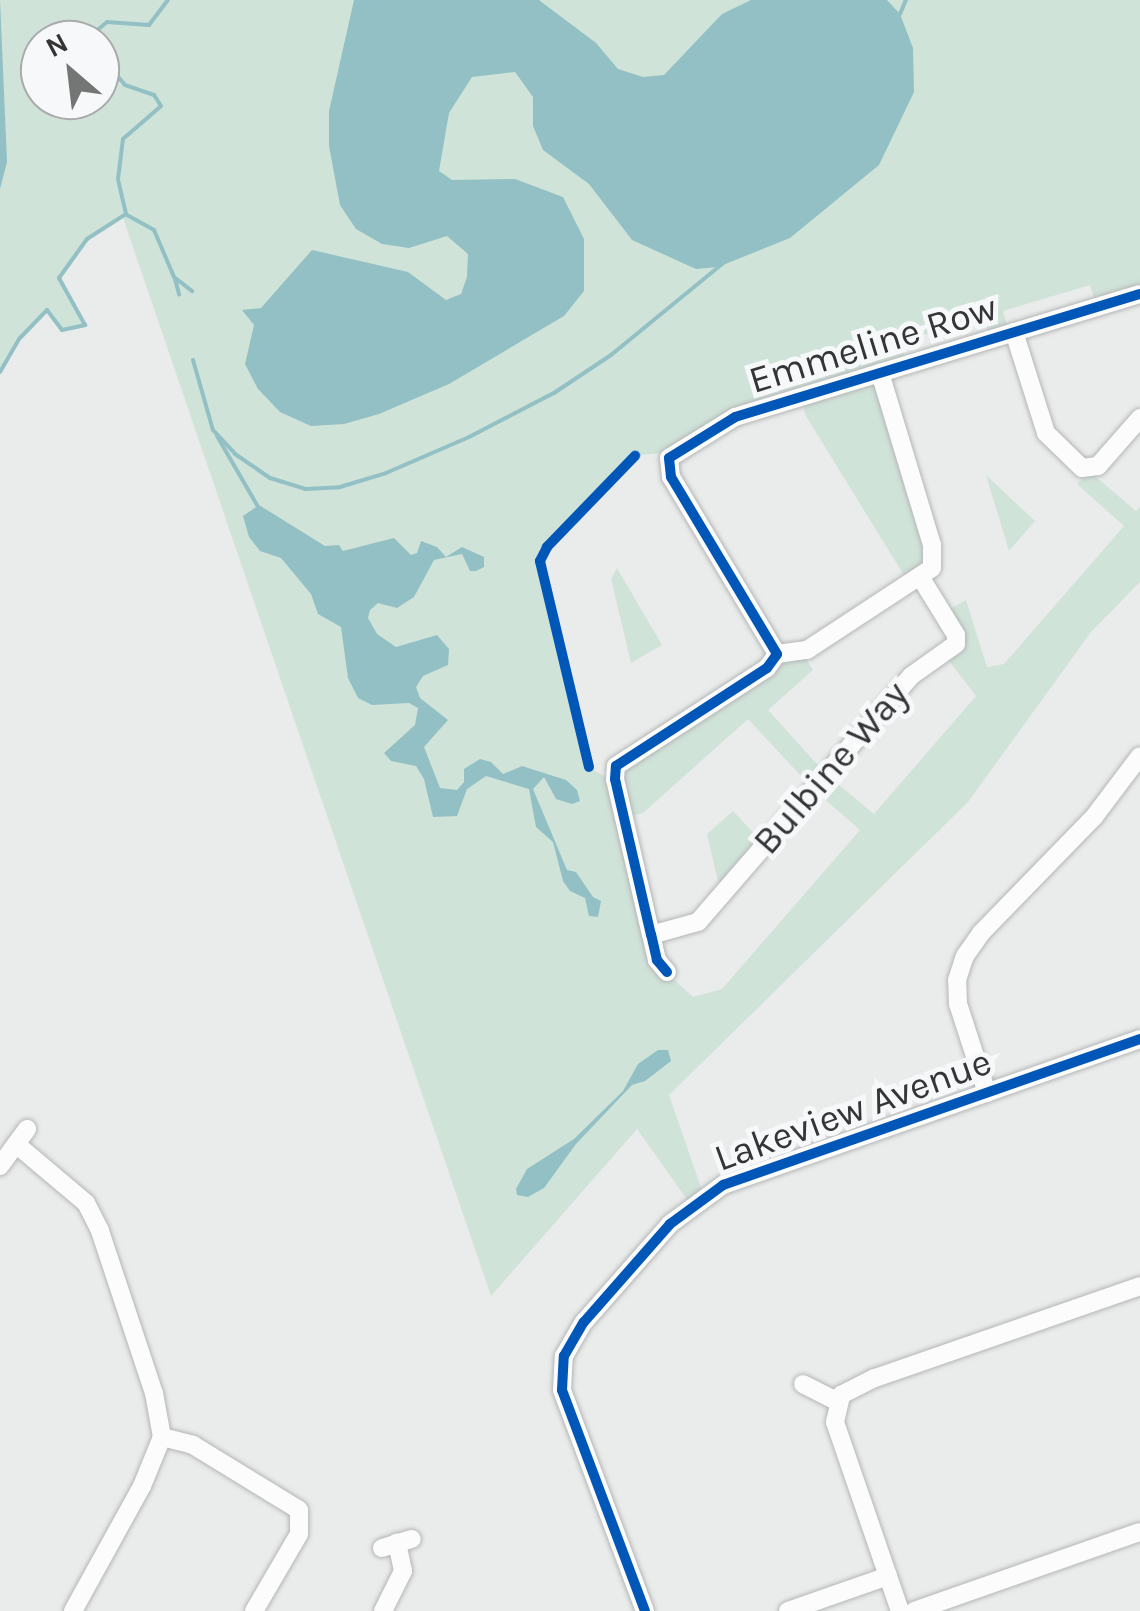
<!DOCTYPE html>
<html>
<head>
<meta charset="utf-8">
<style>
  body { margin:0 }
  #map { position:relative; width:1140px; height:1611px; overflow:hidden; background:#eaebeb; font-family:Karla,sans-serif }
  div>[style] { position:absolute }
  .green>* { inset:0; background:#d0e3d9 }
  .water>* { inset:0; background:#92c0c4 }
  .stream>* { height:4px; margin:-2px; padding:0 2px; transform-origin:2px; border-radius:2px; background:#92c0c4 }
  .roads { filter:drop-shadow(0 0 2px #b5b6b6) drop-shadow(0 0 2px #b5b6b6) }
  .minor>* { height:18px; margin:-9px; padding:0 9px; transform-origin:9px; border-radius:9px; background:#fcfcfc }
  .cycleway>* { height:10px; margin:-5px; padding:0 5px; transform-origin:5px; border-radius:5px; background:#0057b8 }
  span { translate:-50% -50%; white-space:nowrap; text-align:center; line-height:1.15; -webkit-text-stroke:10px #f6f8f9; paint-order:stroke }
  .street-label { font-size:38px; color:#353536 }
  .north { position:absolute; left:20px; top:20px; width:100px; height:100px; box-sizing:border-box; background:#f6f8f9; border:2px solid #a9aaab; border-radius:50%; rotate:332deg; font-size:28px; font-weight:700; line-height:40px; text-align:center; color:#353536 }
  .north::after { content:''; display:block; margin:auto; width:35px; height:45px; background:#747575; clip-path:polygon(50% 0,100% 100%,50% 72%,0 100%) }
</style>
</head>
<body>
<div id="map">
  <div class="green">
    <i style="clip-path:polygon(evenodd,0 0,1140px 0,1140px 294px,1097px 307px,1090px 285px,1003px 311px,1009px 333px,990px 339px,983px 317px,901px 342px,907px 365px,880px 374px,934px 551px,910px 585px,806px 416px,800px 398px,677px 451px,635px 456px,542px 556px,540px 574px,589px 767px,615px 783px,614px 774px,767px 668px,802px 652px,813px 670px,768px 710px,826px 774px,874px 814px,976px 696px,943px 653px,950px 649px,943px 613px,966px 600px,987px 667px,1004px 664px,1124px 526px,1077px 484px,1089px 471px,1136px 511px,1140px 507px,1140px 582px,1091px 632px,968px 802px,669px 1095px,704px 1196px,691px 1205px,637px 1129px,491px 1296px,123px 218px,87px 239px,59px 278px,85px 325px,62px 330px,46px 311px,20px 338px,0 372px,0 0,40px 40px,100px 40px,100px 100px,40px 100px,40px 40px,0 0,748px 719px,813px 789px,860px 830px,722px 989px,693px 997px,667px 973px,625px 817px,643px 813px,748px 719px)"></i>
    <i style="clip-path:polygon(986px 475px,1035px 521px,1009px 551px)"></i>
    <i style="clip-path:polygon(617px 568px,662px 645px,631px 663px,611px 579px)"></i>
    <i style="clip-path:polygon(733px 811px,765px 845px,721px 894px,707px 834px)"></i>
  </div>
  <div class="water">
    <i style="clip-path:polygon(0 0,7px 162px,0 189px)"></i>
    <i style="clip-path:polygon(354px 0,539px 0,596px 43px,618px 69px,643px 77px,664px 75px,722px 14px,751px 0,887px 0,900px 14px,913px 48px,914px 92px,879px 165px,790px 238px,718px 267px,696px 269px,632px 240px,589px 184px,543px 150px,533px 126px,533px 97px,515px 72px,472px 77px,449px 113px,439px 171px,452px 180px,515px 179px,563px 197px,584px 239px,584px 291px,564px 316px,449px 384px,379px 414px,344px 424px,311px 426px,280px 412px,258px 389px,245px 364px,254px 325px,242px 310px,261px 308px,312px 250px,408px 272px,446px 300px,461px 294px,467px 277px,468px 254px,447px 236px,409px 248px,382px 244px,356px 229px,340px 205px,329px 146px,329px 111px)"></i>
    <i style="clip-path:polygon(259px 505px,325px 546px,339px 545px,343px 551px,394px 538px,411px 555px,417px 553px,421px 541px,437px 547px,446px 557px,462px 547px,484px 557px,484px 567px,476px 571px,470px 571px,462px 554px,434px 560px,414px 597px,397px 608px,378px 603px,370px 610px,368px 618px,377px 634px,396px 647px,437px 635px,449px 649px,448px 665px,423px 676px,416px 687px,420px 698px,448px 720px,424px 747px,440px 788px,457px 790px,464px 782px,464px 769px,480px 759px,491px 762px,503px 774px,522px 766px,566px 780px,577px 790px,580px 801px,572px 804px,556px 799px,544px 777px,533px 789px,567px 870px,576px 872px,593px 897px,601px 901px,598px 917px,589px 916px,585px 898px,570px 891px,563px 881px,553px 842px,536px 827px,529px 789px,486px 776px,467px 789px,457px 816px,433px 817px,424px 779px,416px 766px,391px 761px,384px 753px,415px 725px,418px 708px,409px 703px,372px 705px,358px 698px,348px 678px,341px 627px,318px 614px,311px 594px,281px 558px,260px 551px,249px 537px,243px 516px)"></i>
    <i style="clip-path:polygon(658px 1050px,668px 1050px,671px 1061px,645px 1081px,632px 1085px,576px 1144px,544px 1188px,528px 1197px,517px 1195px,516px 1189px,527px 1169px,574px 1139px,623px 1091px,638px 1064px)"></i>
  </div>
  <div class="stream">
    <i style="left:900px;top:14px;width:15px;rotate:-67deg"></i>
    <i style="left:94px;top:40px;width:9px;rotate:-77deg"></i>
    <i style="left:96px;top:31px;width:14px;rotate:-39deg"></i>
    <i style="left:107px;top:22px;width:42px;rotate:4.1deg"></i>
    <i style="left:149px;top:25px;width:31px;rotate:-53deg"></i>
    <i style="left:127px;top:215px;width:31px;rotate:29deg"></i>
    <i style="left:154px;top:230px;width:51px;rotate:66.9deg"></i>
    <i style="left:174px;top:277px;width:23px;rotate:38deg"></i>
    <i style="left:175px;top:279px;width:16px;rotate:75deg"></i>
    <i style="left:193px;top:360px;width:73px;rotate:74.1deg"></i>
    <i style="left:213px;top:430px;width:33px;rotate:47deg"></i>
    <i style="left:235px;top:454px;width:42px;rotate:34.4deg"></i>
    <i style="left:270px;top:478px;width:37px;rotate:17deg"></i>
    <i style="left:305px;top:489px;width:35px;rotate:-3deg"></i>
    <i style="left:340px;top:487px;width:48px;rotate:-16.9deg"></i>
    <i style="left:386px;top:473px;width:90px;rotate:-23.4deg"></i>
    <i style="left:469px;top:437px;width:96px;rotate:-27.4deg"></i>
    <i style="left:554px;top:393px;width:69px;rotate:-33.7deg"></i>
    <i style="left:611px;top:355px;width:144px;rotate:-39.3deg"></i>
    <i style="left:0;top:372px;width:39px;rotate:-60deg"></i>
    <i style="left:20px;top:338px;width:39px;rotate:-46deg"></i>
    <i style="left:47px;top:310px;width:25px;rotate:53deg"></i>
    <i style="left:62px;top:330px;width:24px;rotate:-12deg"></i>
    <i style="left:85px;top:325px;width:54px;rotate:-119deg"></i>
    <i style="left:59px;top:278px;width:48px;rotate:-54.3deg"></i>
    <i style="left:87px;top:239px;width:46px;rotate:-32.7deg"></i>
    <i style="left:126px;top:214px;width:36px;rotate:-103deg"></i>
    <i style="left:118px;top:179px;width:40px;rotate:-82.9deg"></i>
    <i style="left:123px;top:139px;width:50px;rotate:-41deg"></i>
    <i style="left:161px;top:106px;width:13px;rotate:-122deg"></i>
    <i style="left:154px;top:95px;width:31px;rotate:-161deg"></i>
    <i style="left:125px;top:85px;width:39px;rotate:-130deg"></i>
    <i style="left:217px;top:436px;width:80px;rotate:59.9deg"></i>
  </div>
  <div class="roads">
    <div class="minor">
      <i style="left:1014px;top:332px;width:106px;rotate:72.4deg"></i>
      <i style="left:1046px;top:433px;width:50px;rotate:44.2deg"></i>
      <i style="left:1082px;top:468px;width:16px;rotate:-7deg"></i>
      <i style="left:1098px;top:466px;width:64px;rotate:-48.8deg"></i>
      <i style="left:777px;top:654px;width:30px;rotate:-8deg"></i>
      <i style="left:807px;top:650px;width:149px;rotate:-33.3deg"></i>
      <i style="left:932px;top:568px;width:23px;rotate:-90deg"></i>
      <i style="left:932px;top:545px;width:180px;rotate:-106.8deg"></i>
      <i style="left:651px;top:935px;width:49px;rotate:-15.5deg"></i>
      <i style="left:698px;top:922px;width:325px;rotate:-49.1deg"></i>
      <i style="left:911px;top:676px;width:55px;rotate:-35.4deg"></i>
      <i style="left:956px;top:644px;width:9px;rotate:-90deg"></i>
      <i style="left:956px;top:635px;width:67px;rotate:-121.6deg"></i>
      <i style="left:667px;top:972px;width:16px;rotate:-130deg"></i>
      <i style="left:657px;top:960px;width:26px;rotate:-103deg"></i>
      <i style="left:651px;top:935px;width:160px;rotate:-103deg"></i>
      <i style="left:615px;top:779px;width:13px;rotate:-86deg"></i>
      <i style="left:616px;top:766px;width:180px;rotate:-33deg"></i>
      <i style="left:767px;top:668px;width:17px;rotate:-54deg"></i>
      <i style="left:777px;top:654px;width:206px;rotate:-120.9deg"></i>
      <i style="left:671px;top:477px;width:19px;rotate:-96deg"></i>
      <i style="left:669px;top:458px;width:78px;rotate:-31.8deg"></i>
      <i style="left:735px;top:417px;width:423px;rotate:-16.9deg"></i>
      <i style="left:987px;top:1093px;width:94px;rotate:-108deg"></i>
      <i style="left:958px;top:1004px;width:24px;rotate:-92deg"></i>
      <i style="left:957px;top:980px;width:25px;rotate:-72deg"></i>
      <i style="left:965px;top:956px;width:28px;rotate:-55deg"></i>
      <i style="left:981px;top:933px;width:162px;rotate:-45.8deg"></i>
      <i style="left:1094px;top:817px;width:76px;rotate:-53deg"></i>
      <i style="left:16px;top:1144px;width:92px;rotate:40.1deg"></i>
      <i style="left:86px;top:1203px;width:31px;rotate:63deg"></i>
      <i style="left:100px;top:1231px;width:171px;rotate:71.6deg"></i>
      <i style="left:154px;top:1393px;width:45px;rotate:79.7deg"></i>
      <i style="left:162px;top:1437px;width:53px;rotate:112.2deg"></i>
      <i style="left:142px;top:1486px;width:143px;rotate:118.9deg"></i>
      <i style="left:0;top:1166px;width:46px;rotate:-53.9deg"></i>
      <i style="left:803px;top:1384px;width:37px;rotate:27deg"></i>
      <i style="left:162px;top:1437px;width:32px;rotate:14deg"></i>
      <i style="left:193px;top:1445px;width:124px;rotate:31.5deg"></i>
      <i style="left:299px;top:1510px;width:24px;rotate:90deg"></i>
      <i style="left:299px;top:1534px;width:89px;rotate:120.3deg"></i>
      <i style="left:382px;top:1548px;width:31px;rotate:-17deg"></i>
      <i style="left:383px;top:1611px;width:45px;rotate:-63.4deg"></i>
      <i style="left:403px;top:1571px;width:29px;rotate:-102deg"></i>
      <i style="left:645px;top:1611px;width:236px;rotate:-110.6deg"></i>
      <i style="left:562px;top:1390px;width:34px;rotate:-87deg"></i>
      <i style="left:564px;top:1356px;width:39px;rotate:-60deg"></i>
      <i style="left:584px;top:1322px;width:130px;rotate:-48.7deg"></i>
      <i style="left:670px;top:1224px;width:66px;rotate:-36.3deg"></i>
      <i style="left:723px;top:1185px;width:442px;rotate:-19.3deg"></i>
      <i style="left:788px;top:1611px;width:106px;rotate:-19.3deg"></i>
      <i style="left:900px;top:1611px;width:200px;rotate:-109deg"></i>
      <i style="left:835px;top:1422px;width:28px;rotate:-77deg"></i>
      <i style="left:841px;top:1395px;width:38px;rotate:-27deg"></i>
      <i style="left:875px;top:1378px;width:281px;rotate:-19.1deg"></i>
      <i style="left:914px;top:1611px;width:239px;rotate:-19.3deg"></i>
    </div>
  </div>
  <div class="cycleway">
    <i style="left:589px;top:767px;width:212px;rotate:-103.4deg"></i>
    <i style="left:540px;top:561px;width:16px;rotate:-63deg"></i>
    <i style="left:547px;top:547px;width:127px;rotate:-46deg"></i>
    <i style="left:667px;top:972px;width:16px;rotate:-130deg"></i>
    <i style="left:657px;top:960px;width:26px;rotate:-103deg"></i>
    <i style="left:651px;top:935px;width:160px;rotate:-103deg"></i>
    <i style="left:615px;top:779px;width:13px;rotate:-86deg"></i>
    <i style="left:616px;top:766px;width:180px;rotate:-33deg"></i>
    <i style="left:767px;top:668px;width:17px;rotate:-54deg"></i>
    <i style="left:777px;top:654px;width:206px;rotate:-120.9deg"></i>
    <i style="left:671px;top:477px;width:19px;rotate:-96deg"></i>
    <i style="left:669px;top:458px;width:78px;rotate:-31.8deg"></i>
    <i style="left:735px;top:417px;width:423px;rotate:-16.9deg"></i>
    <i style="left:645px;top:1611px;width:236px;rotate:-110.6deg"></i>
    <i style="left:562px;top:1390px;width:34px;rotate:-87deg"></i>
    <i style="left:564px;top:1356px;width:39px;rotate:-60deg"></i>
    <i style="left:584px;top:1322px;width:130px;rotate:-48.7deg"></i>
    <i style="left:670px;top:1224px;width:66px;rotate:-36.3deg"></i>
    <i style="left:723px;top:1185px;width:442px;rotate:-19.3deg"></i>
  </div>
  <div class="street-label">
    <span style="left:873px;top:344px;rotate:-17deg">Emmeline Row</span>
    <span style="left:831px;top:768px;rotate:-49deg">Bulbine Way</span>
    <span style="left:853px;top:1110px;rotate:-20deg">Lakeview Avenue</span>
  </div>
  <div class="north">N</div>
</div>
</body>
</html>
